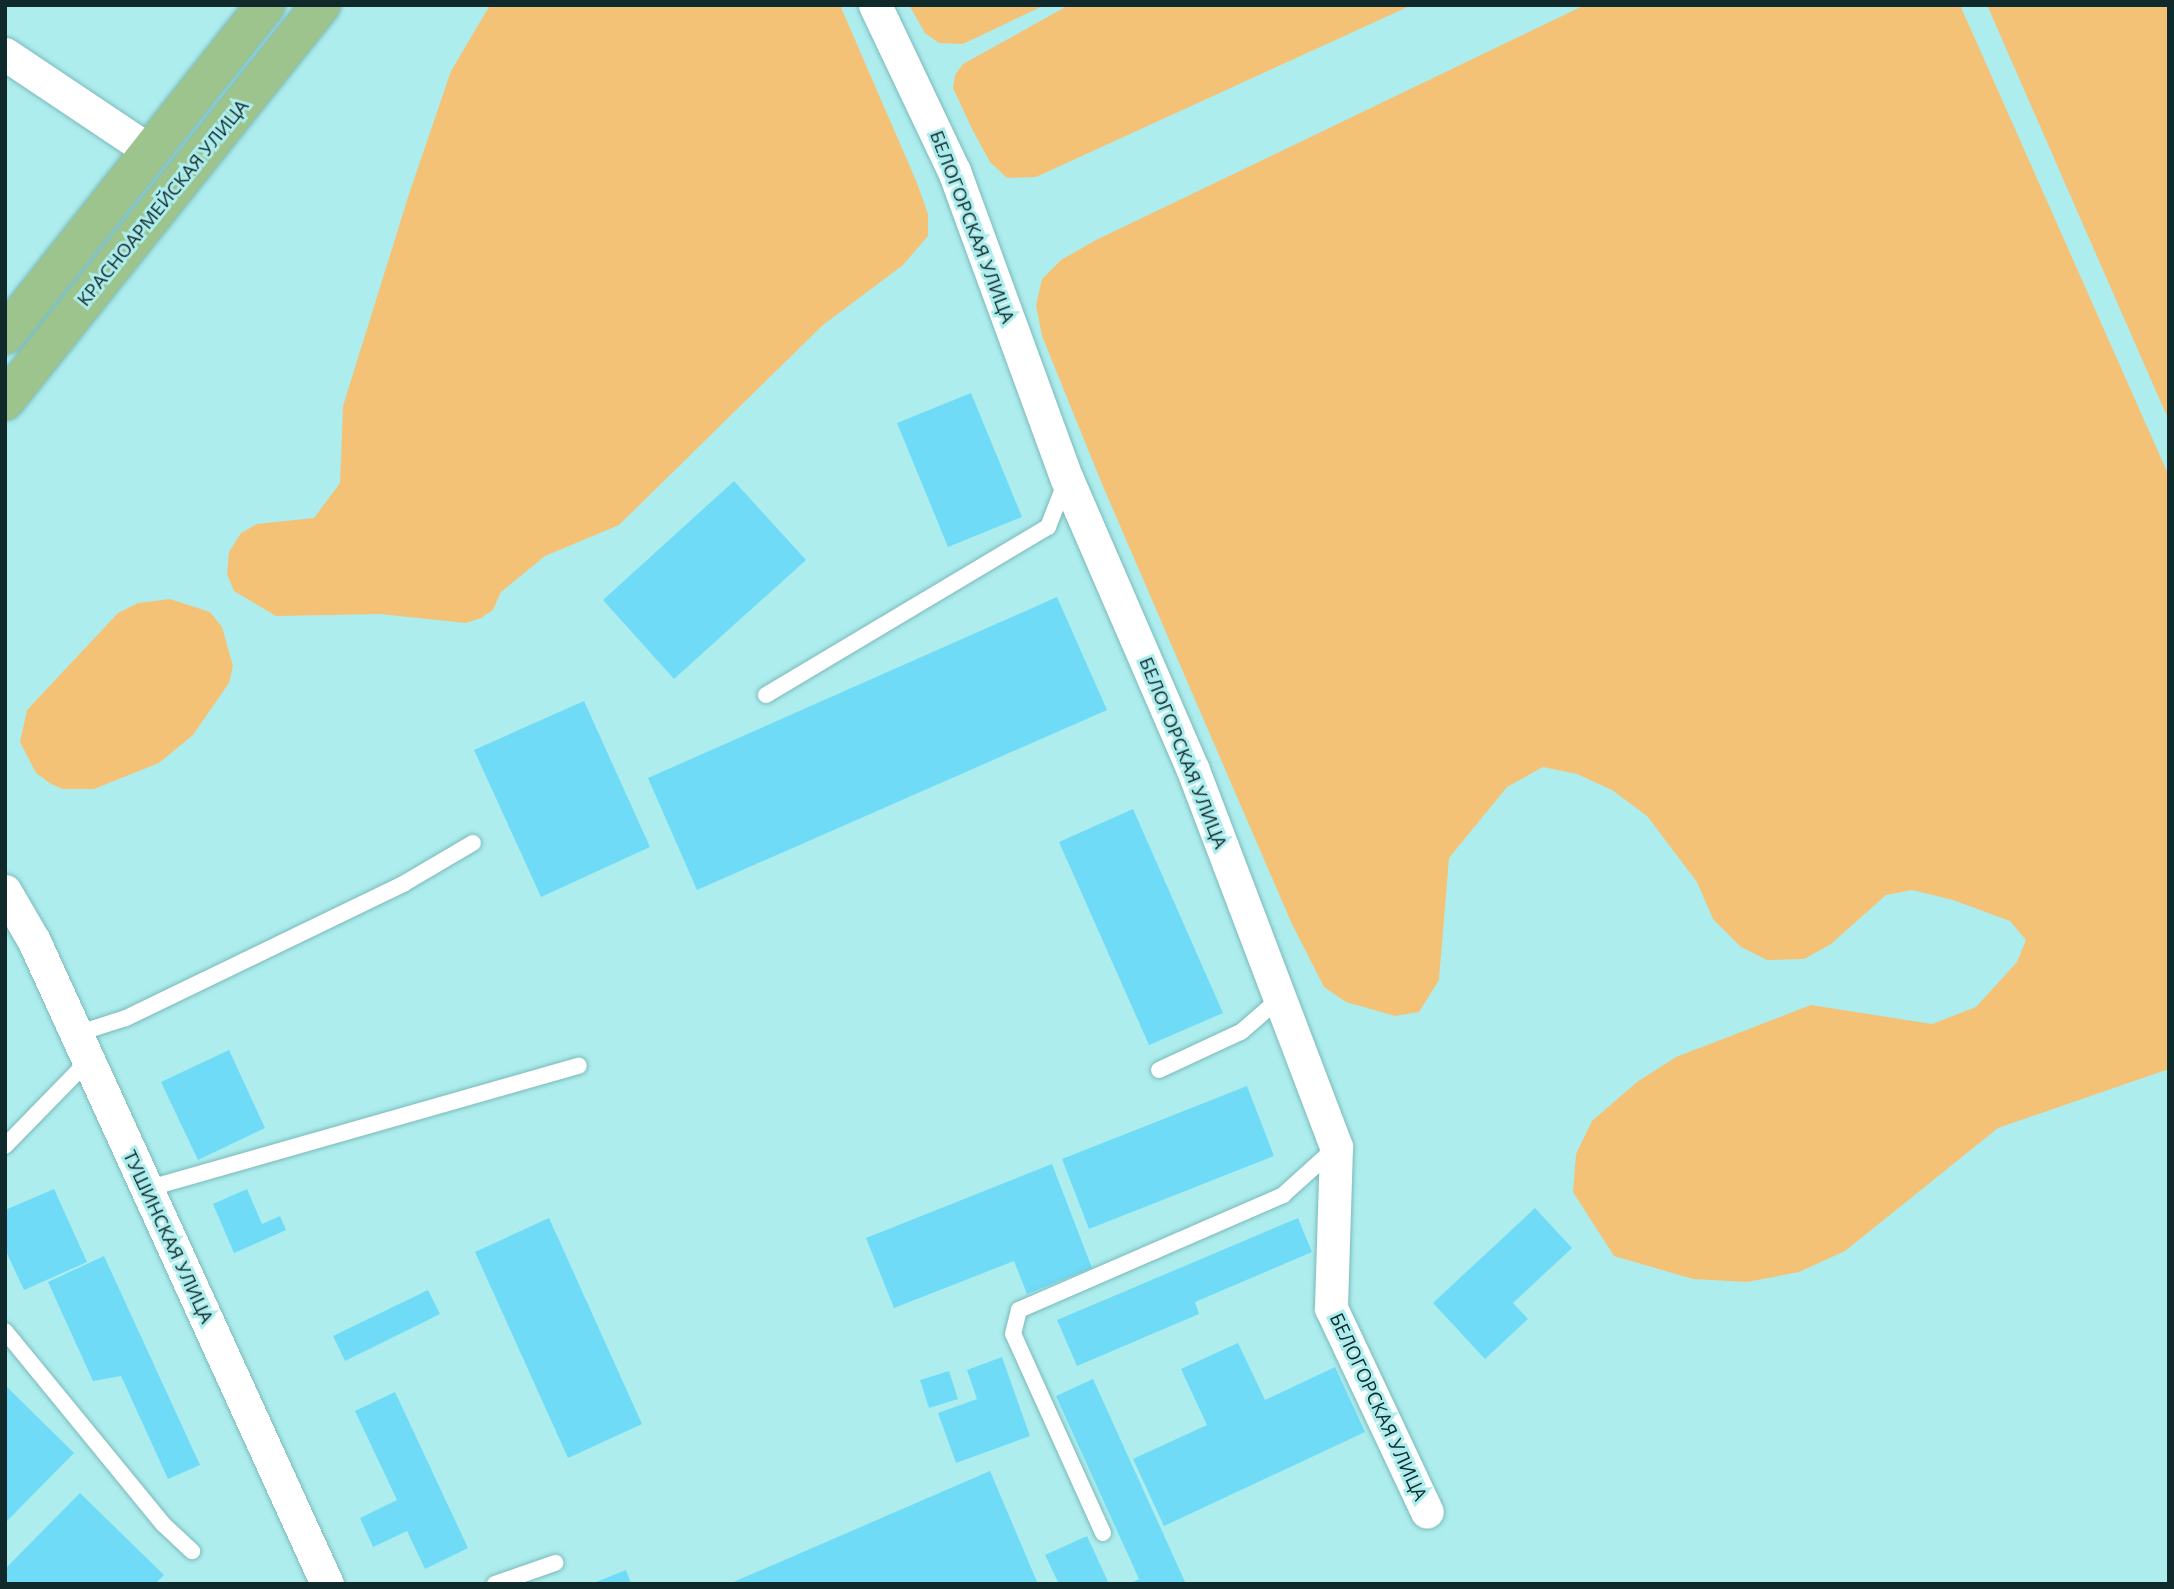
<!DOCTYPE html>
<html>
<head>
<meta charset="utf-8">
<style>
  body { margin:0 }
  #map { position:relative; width:2174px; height:1589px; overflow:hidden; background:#aeedee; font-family:"Open Sans",sans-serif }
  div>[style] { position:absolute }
  .green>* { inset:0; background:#f4c277 }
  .building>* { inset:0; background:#70dbf7 }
  .roads { filter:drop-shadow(0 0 2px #7bb9ba) drop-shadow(0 0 2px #7bb9ba) }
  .service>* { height:16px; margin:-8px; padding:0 8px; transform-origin:8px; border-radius:8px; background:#fff }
  .minor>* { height:33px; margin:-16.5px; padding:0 16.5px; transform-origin:16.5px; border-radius:16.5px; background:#fff }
  .primary>* { height:38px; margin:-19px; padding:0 19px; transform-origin:19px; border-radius:19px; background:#9dc48c }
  span { translate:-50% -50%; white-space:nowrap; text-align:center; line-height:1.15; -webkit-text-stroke:6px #aeedee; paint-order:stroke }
  .street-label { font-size:19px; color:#10292a }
  .frame { position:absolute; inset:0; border:7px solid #10292a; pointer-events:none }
</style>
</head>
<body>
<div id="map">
  <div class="green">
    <i style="clip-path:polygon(490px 5px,840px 5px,917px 183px,928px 214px,928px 236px,903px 265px,823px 325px,619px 525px,545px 556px,501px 592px,493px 610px,481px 618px,466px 623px,380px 614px,276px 616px,234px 591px,227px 574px,229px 552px,241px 533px,257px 524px,314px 518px,340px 483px,343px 406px,409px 194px,451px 71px)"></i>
    <i style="clip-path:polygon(909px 5px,1045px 5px,963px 44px,939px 43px,925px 33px)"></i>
    <i style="clip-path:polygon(1069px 5px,1412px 5px,1036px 177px,1007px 178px,990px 162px,972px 129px,953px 88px,955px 75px,963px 64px)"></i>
    <i style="clip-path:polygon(1585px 5px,1960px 5px,2169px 476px,2169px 1069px,1998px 1128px,1845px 1251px,1799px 1272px,1747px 1282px,1693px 1279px,1614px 1256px,1573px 1192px,1576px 1154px,1592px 1121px,1637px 1082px,1676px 1057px,1811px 1005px,1932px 1024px,1976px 1007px,2017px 962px,2026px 940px,2010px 921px,1953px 900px,1912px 890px,1886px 895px,1831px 944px,1804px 959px,1767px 960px,1741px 947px,1713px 919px,1697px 882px,1647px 816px,1612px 790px,1577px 774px,1543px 767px,1507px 787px,1449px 858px,1439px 980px,1419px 1012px,1395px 1016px,1346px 1002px,1324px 987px,1291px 922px,1102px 484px,1042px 336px,1036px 305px,1042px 279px,1061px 260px,1094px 241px)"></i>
    <i style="clip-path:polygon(1987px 5px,2169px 5px,2169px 421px)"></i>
    <i style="clip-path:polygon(170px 599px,210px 612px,222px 627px,233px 666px,229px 683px,193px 735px,159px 763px,94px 789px,63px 789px,51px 784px,36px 773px,20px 742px,27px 710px,118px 613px,138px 603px)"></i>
  </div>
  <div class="building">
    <i style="clip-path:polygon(971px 393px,1022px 517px,948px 547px,897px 423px)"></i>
    <i style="clip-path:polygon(734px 481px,806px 560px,674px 679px,603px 600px)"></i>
    <i style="clip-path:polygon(1057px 597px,1107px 710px,697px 890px,648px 778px)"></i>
    <i style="clip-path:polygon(584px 701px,650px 847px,541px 897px,474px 750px)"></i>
    <i style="clip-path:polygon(1133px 809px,1223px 1013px,1149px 1045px,1059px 842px)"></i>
    <i style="clip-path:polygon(229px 1050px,265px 1128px,198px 1160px,161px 1082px)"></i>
    <i style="clip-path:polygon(1247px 1086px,1274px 1156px,1089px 1229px,1062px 1159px)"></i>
    <i style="clip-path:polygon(1052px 1164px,1092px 1268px,1027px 1294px,1014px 1261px,894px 1308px,866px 1238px)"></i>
    <i style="clip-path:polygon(54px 1189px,87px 1262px,24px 1290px,5px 1249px,5px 1210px)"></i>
    <i style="clip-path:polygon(247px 1189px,262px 1224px,280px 1216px,286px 1230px,234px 1253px,213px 1204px)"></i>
    <i style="clip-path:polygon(1535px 1208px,1572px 1248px,1513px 1303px,1528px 1319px,1485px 1359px,1433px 1303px)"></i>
    <i style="clip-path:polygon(549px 1218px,642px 1424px,568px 1458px,475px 1252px)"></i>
    <i style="clip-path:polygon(1298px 1218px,1312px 1252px,1195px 1302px,1199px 1314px,1077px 1366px,1057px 1320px)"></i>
    <i style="clip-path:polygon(104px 1256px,200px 1465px,168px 1479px,121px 1376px,93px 1381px,48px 1282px)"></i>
    <i style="clip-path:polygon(428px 1290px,440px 1314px,345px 1361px,333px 1336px)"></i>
    <i style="clip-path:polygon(1238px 1343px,1265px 1400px,1335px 1367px,1365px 1432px,1164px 1526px,1133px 1459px,1207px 1425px,1181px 1369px)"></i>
    <i style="clip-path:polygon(1002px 1357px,1030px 1436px,956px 1463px,938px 1413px,977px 1399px,967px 1370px)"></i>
    <i style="clip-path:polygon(949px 1371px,958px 1399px,929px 1408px,920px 1380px)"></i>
    <i style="clip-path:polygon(1093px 1379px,1186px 1584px,1129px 1584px,1139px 1579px,1056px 1396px)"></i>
    <i style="clip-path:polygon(5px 1385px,74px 1453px,5px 1523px)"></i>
    <i style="clip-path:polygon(395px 1392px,468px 1548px,425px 1569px,407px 1531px,373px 1547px,360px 1518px,397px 1500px,355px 1411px)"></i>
    <i style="clip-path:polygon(990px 1471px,1038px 1584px,729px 1584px)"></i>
    <i style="clip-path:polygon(80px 1493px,164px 1575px,155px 1584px,5px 1584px,5px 1569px)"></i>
    <i style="clip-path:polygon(1087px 1536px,1109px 1584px,1059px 1584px,1045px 1555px)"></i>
    <i style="clip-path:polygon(626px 1570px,631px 1584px,591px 1584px)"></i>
  </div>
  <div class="roads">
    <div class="service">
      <i style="left:766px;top:695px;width:328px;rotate:-30.8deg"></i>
      <i style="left:1048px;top:527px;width:49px;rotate:-68.6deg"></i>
      <i style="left:76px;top:1034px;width:52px;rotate:-17.7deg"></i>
      <i style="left:126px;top:1018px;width:308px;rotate:-25.8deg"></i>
      <i style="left:403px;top:884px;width:81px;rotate:-30.4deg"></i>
      <i style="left:1159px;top:1070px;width:90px;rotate:-24.9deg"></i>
      <i style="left:1241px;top:1032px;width:50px;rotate:-41deg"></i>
      <i style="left:5px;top:1146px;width:119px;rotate:-45.7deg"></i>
      <i style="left:146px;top:1189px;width:450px;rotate:-15.9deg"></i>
      <i style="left:5px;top:1331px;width:249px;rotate:50.7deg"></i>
      <i style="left:163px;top:1524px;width:40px;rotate:43deg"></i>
      <i style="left:1103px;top:1533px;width:218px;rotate:-114.3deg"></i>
      <i style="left:1013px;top:1334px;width:25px;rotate:-76deg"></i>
      <i style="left:1019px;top:1310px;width:288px;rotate:-23.5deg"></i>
      <i style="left:1283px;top:1195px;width:69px;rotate:-42deg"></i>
      <i style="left:495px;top:1584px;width:64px;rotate:-19.3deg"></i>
    </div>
    <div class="minor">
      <i style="left:875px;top:5px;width:184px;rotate:64.6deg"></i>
      <i style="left:954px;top:171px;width:328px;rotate:69.9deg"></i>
      <i style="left:1067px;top:479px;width:317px;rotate:66.6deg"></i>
      <i style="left:1193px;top:770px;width:403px;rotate:69.2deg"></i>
      <i style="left:1336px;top:1147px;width:161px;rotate:91.8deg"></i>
      <i style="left:1331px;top:1308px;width:225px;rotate:64.8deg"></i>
      <i style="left:5px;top:54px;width:174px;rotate:33.8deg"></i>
      <i style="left:5px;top:891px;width:58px;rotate:59.9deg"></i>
      <i style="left:34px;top:941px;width:707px;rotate:65.5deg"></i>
    </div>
    <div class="primary">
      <i style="left:5px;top:335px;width:421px;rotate:-51.7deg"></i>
      <i style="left:5px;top:401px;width:507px;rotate:-51.41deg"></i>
    </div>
  </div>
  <div class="street-label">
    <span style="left:163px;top:203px;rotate:-51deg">КРАСНОАРМЕЙСКАЯ УЛИЦА</span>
    <span style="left:972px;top:227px;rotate:69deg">БЕЛОГОРСКАЯ УЛИЦА</span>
    <span style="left:1183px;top:753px;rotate:68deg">БЕЛОГОРСКАЯ УЛИЦА</span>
    <span style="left:168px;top:1237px;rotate:65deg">ТУШИНСКАЯ УЛИЦА</span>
    <span style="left:1378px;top:1407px;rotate:65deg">БЕЛОГОРСКАЯ УЛИЦА</span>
  </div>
  <div class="frame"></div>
</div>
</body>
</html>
